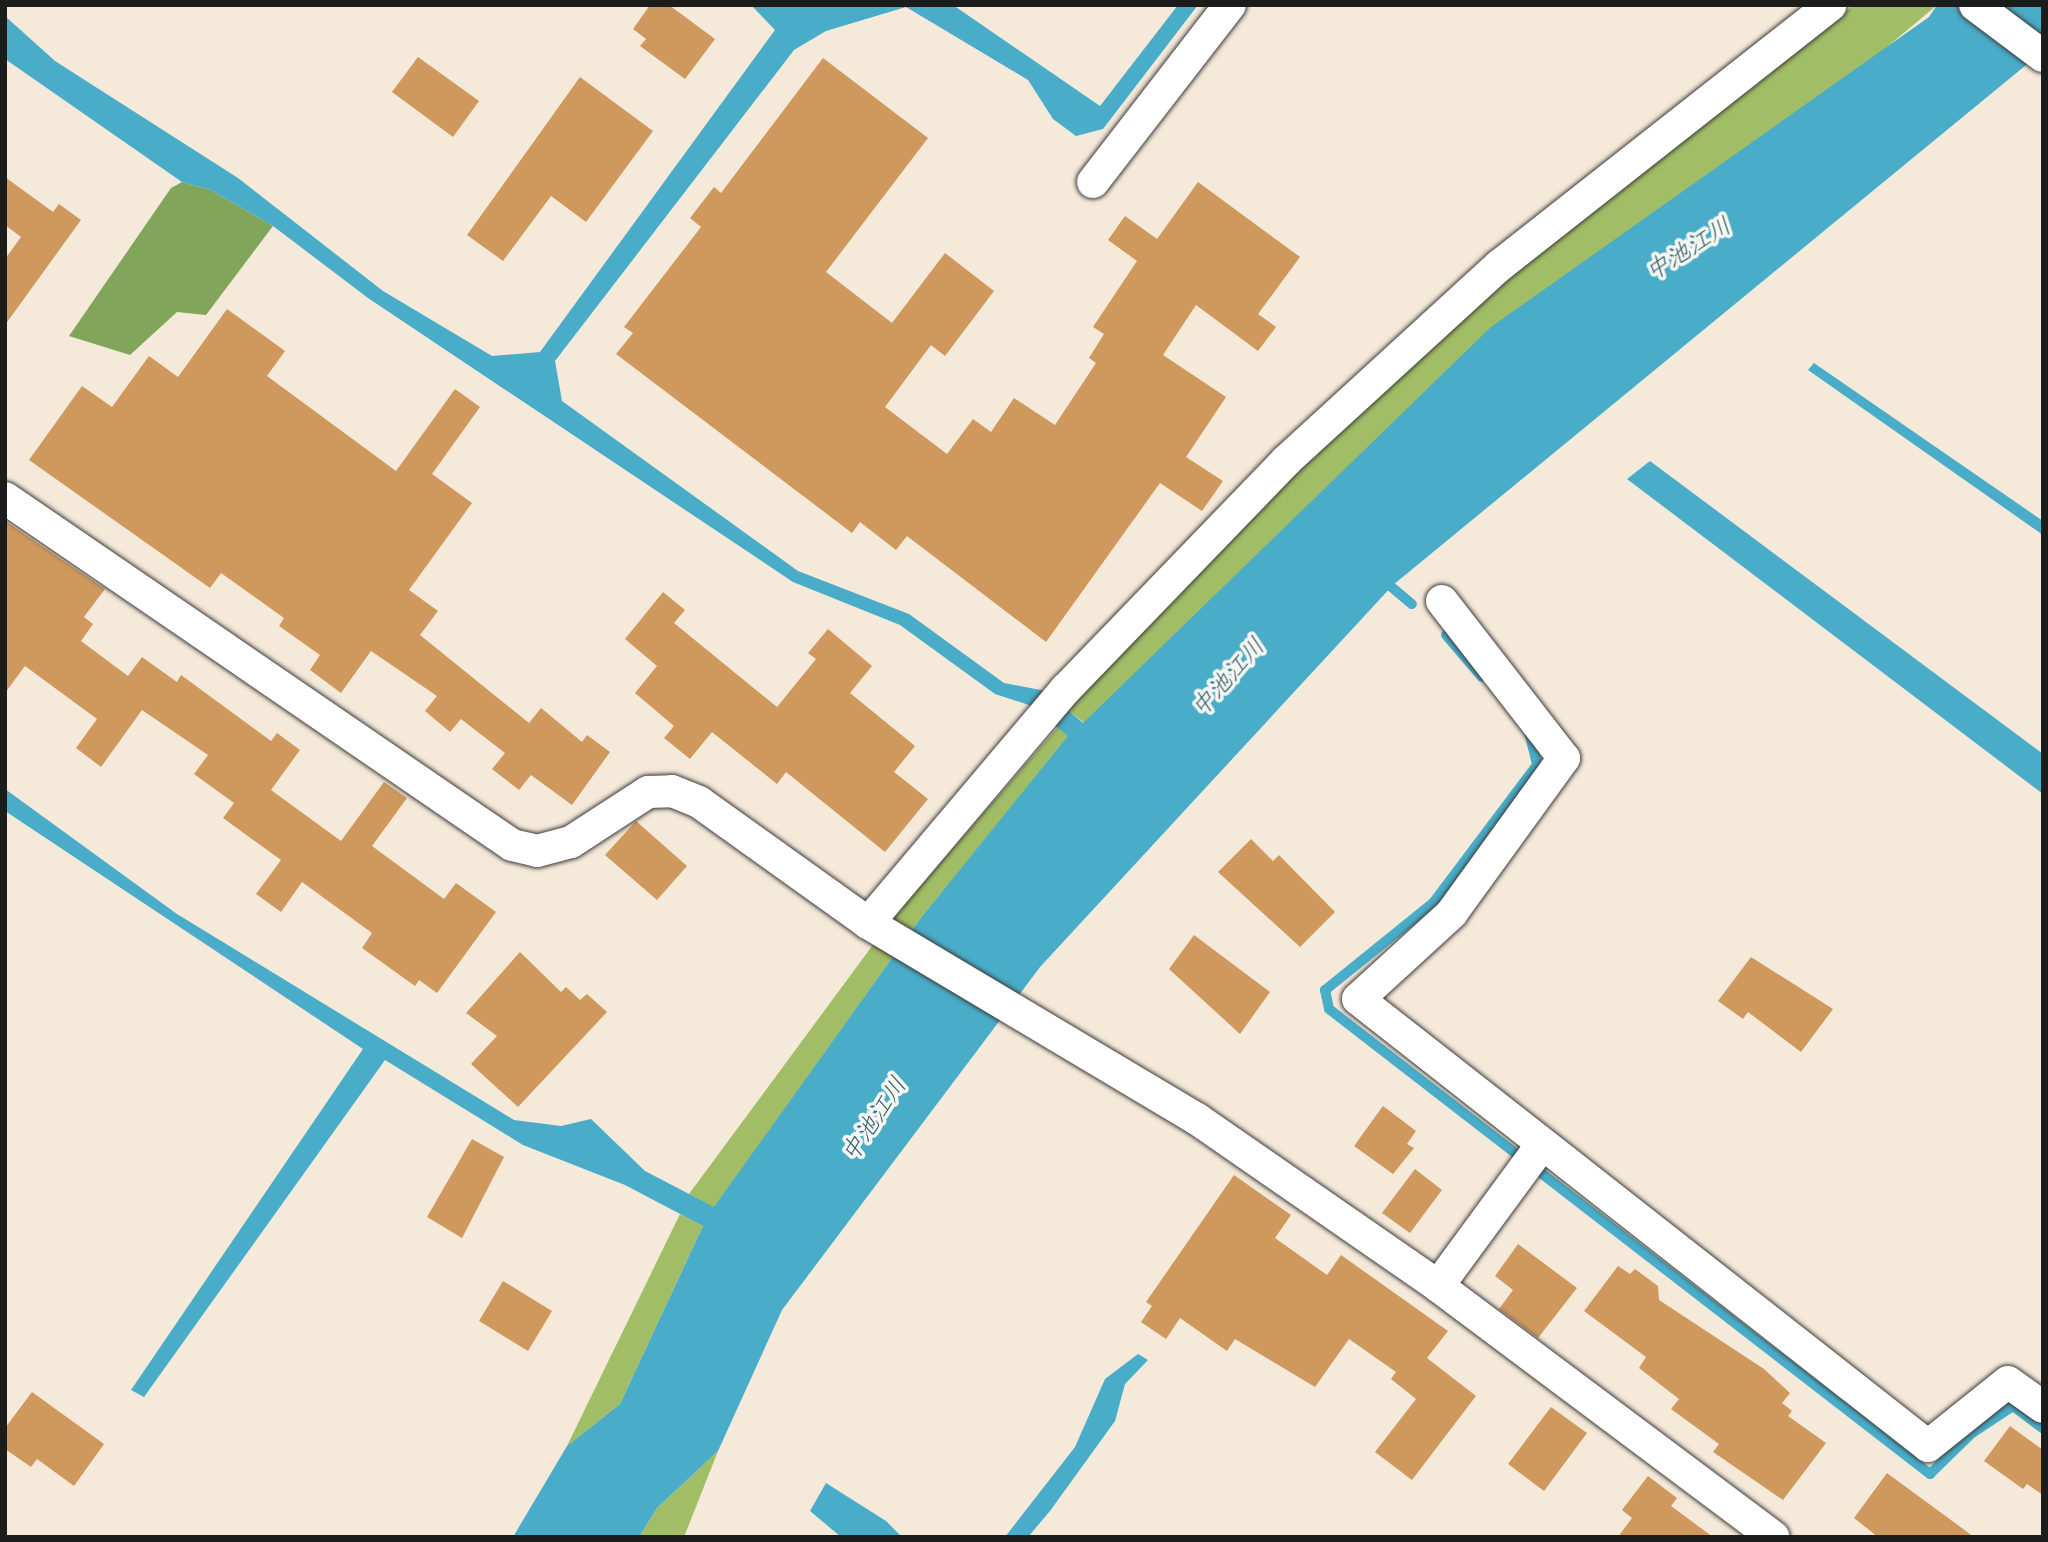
<!DOCTYPE html>
<html>
<head>
<meta charset="utf-8">
<style>
  body { margin:0 }
  #map { position:relative; width:2048px; height:1542px; overflow:hidden; background:#f5e9da; font-family:Mynerve,"Klee One",sans-serif }
  div>[style] { position:absolute }
  .green>* { inset:0; background:#a1be66 }
  .forest>* { inset:0; background:#80a55b }
  .water>* { inset:0; background:#49adc9 }
  .stream>* { height:10px; margin:-5px; padding:0 5px; transform-origin:5px; border-radius:5px; background:#49adc9 }
  .building>* { inset:0; background:#cf995e }
  .roads { filter:drop-shadow(0 0 2px #3d3b38) drop-shadow(0 0 2px #3d3b38) }
  .minor>* { height:32px; margin:-16px; padding:0 16px; transform-origin:16px; border-radius:16px; background:#fff }
  span { translate:-50% -50%; white-space:nowrap; text-align:center; line-height:1.15; -webkit-text-stroke:7px #f6f6f2; paint-order:stroke }
  .water-label { font-size:24px; color:#305d6a; font-style:italic }
  .frame { position:absolute; inset:0; border:7px solid #1c1c1c; pointer-events:none }
</style>
</head>
<body>
<div id="map">
  <div class="green">
    <i style="clip-path:polygon(1854px 5px,1937px 5px,1084px 723px,1068px 710px,1291px 473px,1519px 268px)"></i>
    <i style="clip-path:polygon(1058px 727px,1069px 736px,920px 919px,714px 1208px,689px 1194px,895px 915px)"></i>
    <i style="clip-path:polygon(680px 1214px,703px 1226px,620px 1404px,567px 1446px)"></i>
    <i style="clip-path:polygon(718px 1451px,684px 1537px,639px 1537px,657px 1508px)"></i>
  </div>
  <div class="forest">
    <i style="clip-path:polygon(182px 182px,211px 190px,273px 226px,206px 315px,177px 312px,130px 355px,69px 336px,171px 188px)"></i>
  </div>
  <div class="water">
    <i style="clip-path:polygon(751px 5px,953px 5px,1100px 106px,1178px 5px,1198px 5px,1103px 129px,1076px 136px,1053px 119px,1028px 80px,906px 7px,826px 31px,794px 50px,555px 361px,562px 401px,798px 571px,909px 614px,1004px 683px,1046px 691px,1083px 723px,1491px 327px,1929px 17px,1937px 5px,2043px 5px,2043px 51px,1393px 585px,1040px 967px,782px 1310px,718px 1451px,657px 1508px,639px 1537px,513px 1537px,567px 1446px,620px 1404px,703px 1226px,625px 1185px,523px 1145px,385px 1060px,144px 1397px,131px 1390px,363px 1049px,5px 811px,5px 789px,177px 914px,514px 1120px,561px 1126px,591px 1119px,645px 1171px,714px 1207px,920px 919px,1068px 736px,1029px 705px,995px 694px,900px 625px,793px 582px,368px 298px,273px 226px,211px 190px,182px 182px,5px 59px,5px 16px,55px 61px,238px 178px,383px 291px,492px 356px,540px 352px,775px 30px)"></i>
    <i style="clip-path:polygon(1814px 363px,2043px 521px,2043px 535px,1808px 370px)"></i>
    <i style="clip-path:polygon(1650px 461px,2043px 754px,2043px 794px,1627px 479px)"></i>
    <i style="clip-path:polygon(1138px 1354px,1148px 1360px,1125px 1384px,1115px 1421px,1050px 1511px,1028px 1537px,1005px 1537px,1075px 1447px,1105px 1379px)"></i>
    <i style="clip-path:polygon(826px 1483px,886px 1521px,902px 1537px,841px 1537px,810px 1511px)"></i>
  </div>
  <div class="stream">
    <i style="left:1382px;top:579px;width:39px;rotate:40deg"></i>
    <i style="left:1446px;top:635px;width:55px;rotate:49.4deg"></i>
    <i style="left:1529px;top:732px;width:34px;rotate:76deg"></i>
    <i style="left:1537px;top:765px;width:173px;rotate:127deg"></i>
    <i style="left:1433px;top:903px;width:139px;rotate:141.1deg"></i>
    <i style="left:1325px;top:990px;width:19px;rotate:78deg"></i>
    <i style="left:1329px;top:1009px;width:760px;rotate:37.73deg"></i>
    <i style="left:1930px;top:1474px;width:59px;rotate:-44.3deg"></i>
    <i style="left:1972px;top:1433px;width:49px;rotate:-33.4deg"></i>
    <i style="left:2013px;top:1406px;width:38px;rotate:37deg"></i>
  </div>
  <div class="building">
    <i style="clip-path:polygon(650px 5px,669px 5px,715px 39px,685px 79px,640px 46px,646px 39px,633px 29px)"></i>
    <i style="clip-path:polygon(418px 57px,479px 101px,453px 137px,392px 92px)"></i>
    <i style="clip-path:polygon(823px 58px,928px 138px,826px 272px,892px 323px,945px 253px,994px 291px,945px 356px,931px 345px,885px 407px,947px 454px,973px 419px,991px 432px,1014px 398px,1055px 425px,1096px 363px,1089px 358px,1104px 334px,1093px 327px,1137px 261px,1108px 240px,1125px 216px,1157px 239px,1198px 182px,1300px 257px,1258px 314px,1276px 327px,1258px 351px,1196px 305px,1163px 355px,1226px 397px,1186px 457px,1223px 481px,1202px 511px,1160px 483px,1046px 642px,907px 536px,896px 550px,860px 522px,852px 533px,616px 354px,633px 333px,624px 327px,701px 227px,690px 218px,714px 187px,721px 193px)"></i>
    <i style="clip-path:polygon(580px 77px,653px 131px,586px 222px,551px 196px,503px 261px,467px 235px)"></i>
    <i style="clip-path:polygon(5px 177px,53px 212px,59px 204px,81px 220px,5px 325px,5px 259px,21px 237px,5px 225px)"></i>
    <i style="clip-path:polygon(227px 309px,285px 351px,267px 376px,396px 471px,455px 389px,480px 407px,432px 474px,472px 503px,409px 590px,438px 611px,420px 635px,529px 723px,541px 708px,582px 742px,587px 735px,610px 752px,572px 805px,531px 775px,519px 790px,492px 769px,505px 753px,461px 719px,450px 732px,425px 711px,437px 696px,371px 651px,341px 693px,310px 670px,320px 655px,279px 626px,284px 618px,221px 573px,210px 588px,29px 460px,82px 386px,112px 407px,149px 356px,178px 377px)"></i>
    <i style="clip-path:polygon(5px 521px,105px 589px,84px 617px,93px 624px,81px 641px,128px 676px,142px 657px,177px 682px,181px 675px,271px 741px,277px 733px,300px 750px,271px 790px,341px 841px,384px 782px,407px 798px,372px 846px,444px 899px,456px 883px,496px 912px,437px 993px,419px 980px,415px 986px,362px 948px,372px 933px,302px 882px,281px 912px,256px 894px,281px 860px,223px 818px,234px 803px,194px 774px,208px 755px,142px 710px,101px 767px,76px 748px,97px 719px,25px 666px,5px 693px)"></i>
    <i style="clip-path:polygon(663px 592px,685px 610px,674px 623px,777px 707px,816px 659px,808px 653px,828px 629px,872px 666px,850px 693px,915px 746px,894px 772px,928px 799px,885px 852px,786px 772px,777px 784px,712px 732px,690px 759px,664px 738px,674px 726px,635px 693px,657px 666px,625px 639px)"></i>
    <i style="clip-path:polygon(636px 821px,687px 866px,657px 900px,605px 855px)"></i>
    <i style="clip-path:polygon(1251px 839px,1273px 861px,1279px 855px,1335px 912px,1300px 947px,1218px 872px)"></i>
    <i style="clip-path:polygon(1194px 935px,1270px 992px,1240px 1034px,1169px 969px)"></i>
    <i style="clip-path:polygon(520px 952px,561px 992px,566px 987px,580px 1000px,587px 994px,607px 1012px,518px 1107px,471px 1064px,497px 1036px,466px 1013px)"></i>
    <i style="clip-path:polygon(1751px 957px,1833px 1009px,1801px 1052px,1748px 1012px,1743px 1019px,1718px 1001px)"></i>
    <i style="clip-path:polygon(1383px 1106px,1416px 1131px,1407px 1144px,1414px 1148px,1393px 1174px,1354px 1146px)"></i>
    <i style="clip-path:polygon(472px 1139px,504px 1157px,462px 1238px,427px 1217px)"></i>
    <i style="clip-path:polygon(1415px 1169px,1442px 1190px,1410px 1233px,1382px 1213px)"></i>
    <i style="clip-path:polygon(1234px 1175px,1291px 1215px,1275px 1238px,1327px 1275px,1341px 1255px,1448px 1331px,1427px 1358px,1476px 1396px,1412px 1480px,1375px 1452px,1416px 1399px,1391px 1379px,1396px 1372px,1349px 1339px,1315px 1387px,1235px 1339px,1227px 1351px,1180px 1318px,1166px 1339px,1141px 1322px,1152px 1306px,1146px 1302px)"></i>
    <i style="clip-path:polygon(1518px 1244px,1577px 1288px,1538px 1338px,1499px 1309px,1513px 1290px,1495px 1276px)"></i>
    <i style="clip-path:polygon(1618px 1266px,1630px 1274px,1635px 1269px,1658px 1286px,1659px 1300px,1764px 1369px,1790px 1393px,1782px 1403px,1792px 1411px,1788px 1416px,1826px 1443px,1783px 1500px,1713px 1452px,1719px 1444px,1671px 1409px,1679px 1399px,1639px 1368px,1646px 1357px,1584px 1311px)"></i>
    <i style="clip-path:polygon(503px 1281px,552px 1311px,528px 1351px,479px 1321px)"></i>
    <i style="clip-path:polygon(32px 1392px,104px 1444px,74px 1486px,37px 1459px,31px 1467px,5px 1449px,5px 1428px)"></i>
    <i style="clip-path:polygon(1551px 1407px,1587px 1433px,1544px 1491px,1508px 1464px)"></i>
    <i style="clip-path:polygon(2010px 1426px,2043px 1450px,2043px 1495px,2027px 1484px,2023px 1489px,1984px 1461px)"></i>
    <i style="clip-path:polygon(1887px 1473px,1974px 1537px,1878px 1537px,1854px 1518px)"></i>
    <i style="clip-path:polygon(1648px 1476px,1677px 1498px,1671px 1506px,1713px 1537px,1618px 1537px,1632px 1518px,1622px 1510px)"></i>
  </div>
  <div class="roads">
    <div class="minor">
      <i style="left:1975px;top:5px;width:85px;rotate:36.9deg"></i>
      <i style="left:1093px;top:182px;width:224px;rotate:-52.3deg"></i>
      <i style="left:5px;top:498px;width:614px;rotate:34.39deg"></i>
      <i style="left:512px;top:845px;width:26px;rotate:13deg"></i>
      <i style="left:537px;top:851px;width:35px;rotate:-15deg"></i>
      <i style="left:571px;top:842px;width:92px;rotate:-33deg"></i>
      <i style="left:648px;top:792px;width:24px;rotate:-2deg"></i>
      <i style="left:672px;top:791px;width:29px;rotate:22deg"></i>
      <i style="left:699px;top:802px;width:208px;rotate:35.6deg"></i>
      <i style="left:868px;top:923px;width:383px;rotate:30.8deg"></i>
      <i style="left:1197px;top:1119px;width:293px;rotate:34.7deg"></i>
      <i style="left:1438px;top:1286px;width:419px;rotate:36.8deg"></i>
      <i style="left:1442px;top:601px;width:199px;rotate:52.2deg"></i>
      <i style="left:1564px;top:758px;width:191px;rotate:125.9deg"></i>
      <i style="left:1452px;top:913px;width:127px;rotate:137.5deg"></i>
      <i style="left:1358px;top:999px;width:724px;rotate:38.1deg"></i>
      <i style="left:1928px;top:1446px;width:102px;rotate:-38.7deg"></i>
      <i style="left:2008px;top:1382px;width:43px;rotate:35.5deg"></i>
      <i style="left:868px;top:923px;width:307px;rotate:-49.8deg"></i>
      <i style="left:1066px;top:689px;width:317px;rotate:-46deg"></i>
      <i style="left:1286px;top:461px;width:289px;rotate:-42.5deg"></i>
      <i style="left:1499px;top:266px;width:422px;rotate:-38.2deg"></i>
      <i style="left:1438px;top:1286px;width:174px;rotate:-53.7deg"></i>
    </div>
  </div>
  <div class="water-label">
    <span style="left:1689px;top:250px;rotate:-32deg">中池江川</span>
    <span style="left:1229px;top:678px;rotate:-48deg">中池江川</span>
    <span style="left:875px;top:1120px;rotate:-56deg">中池江川</span>
  </div>
  <div class="frame"></div>
</div>
</body>
</html>
